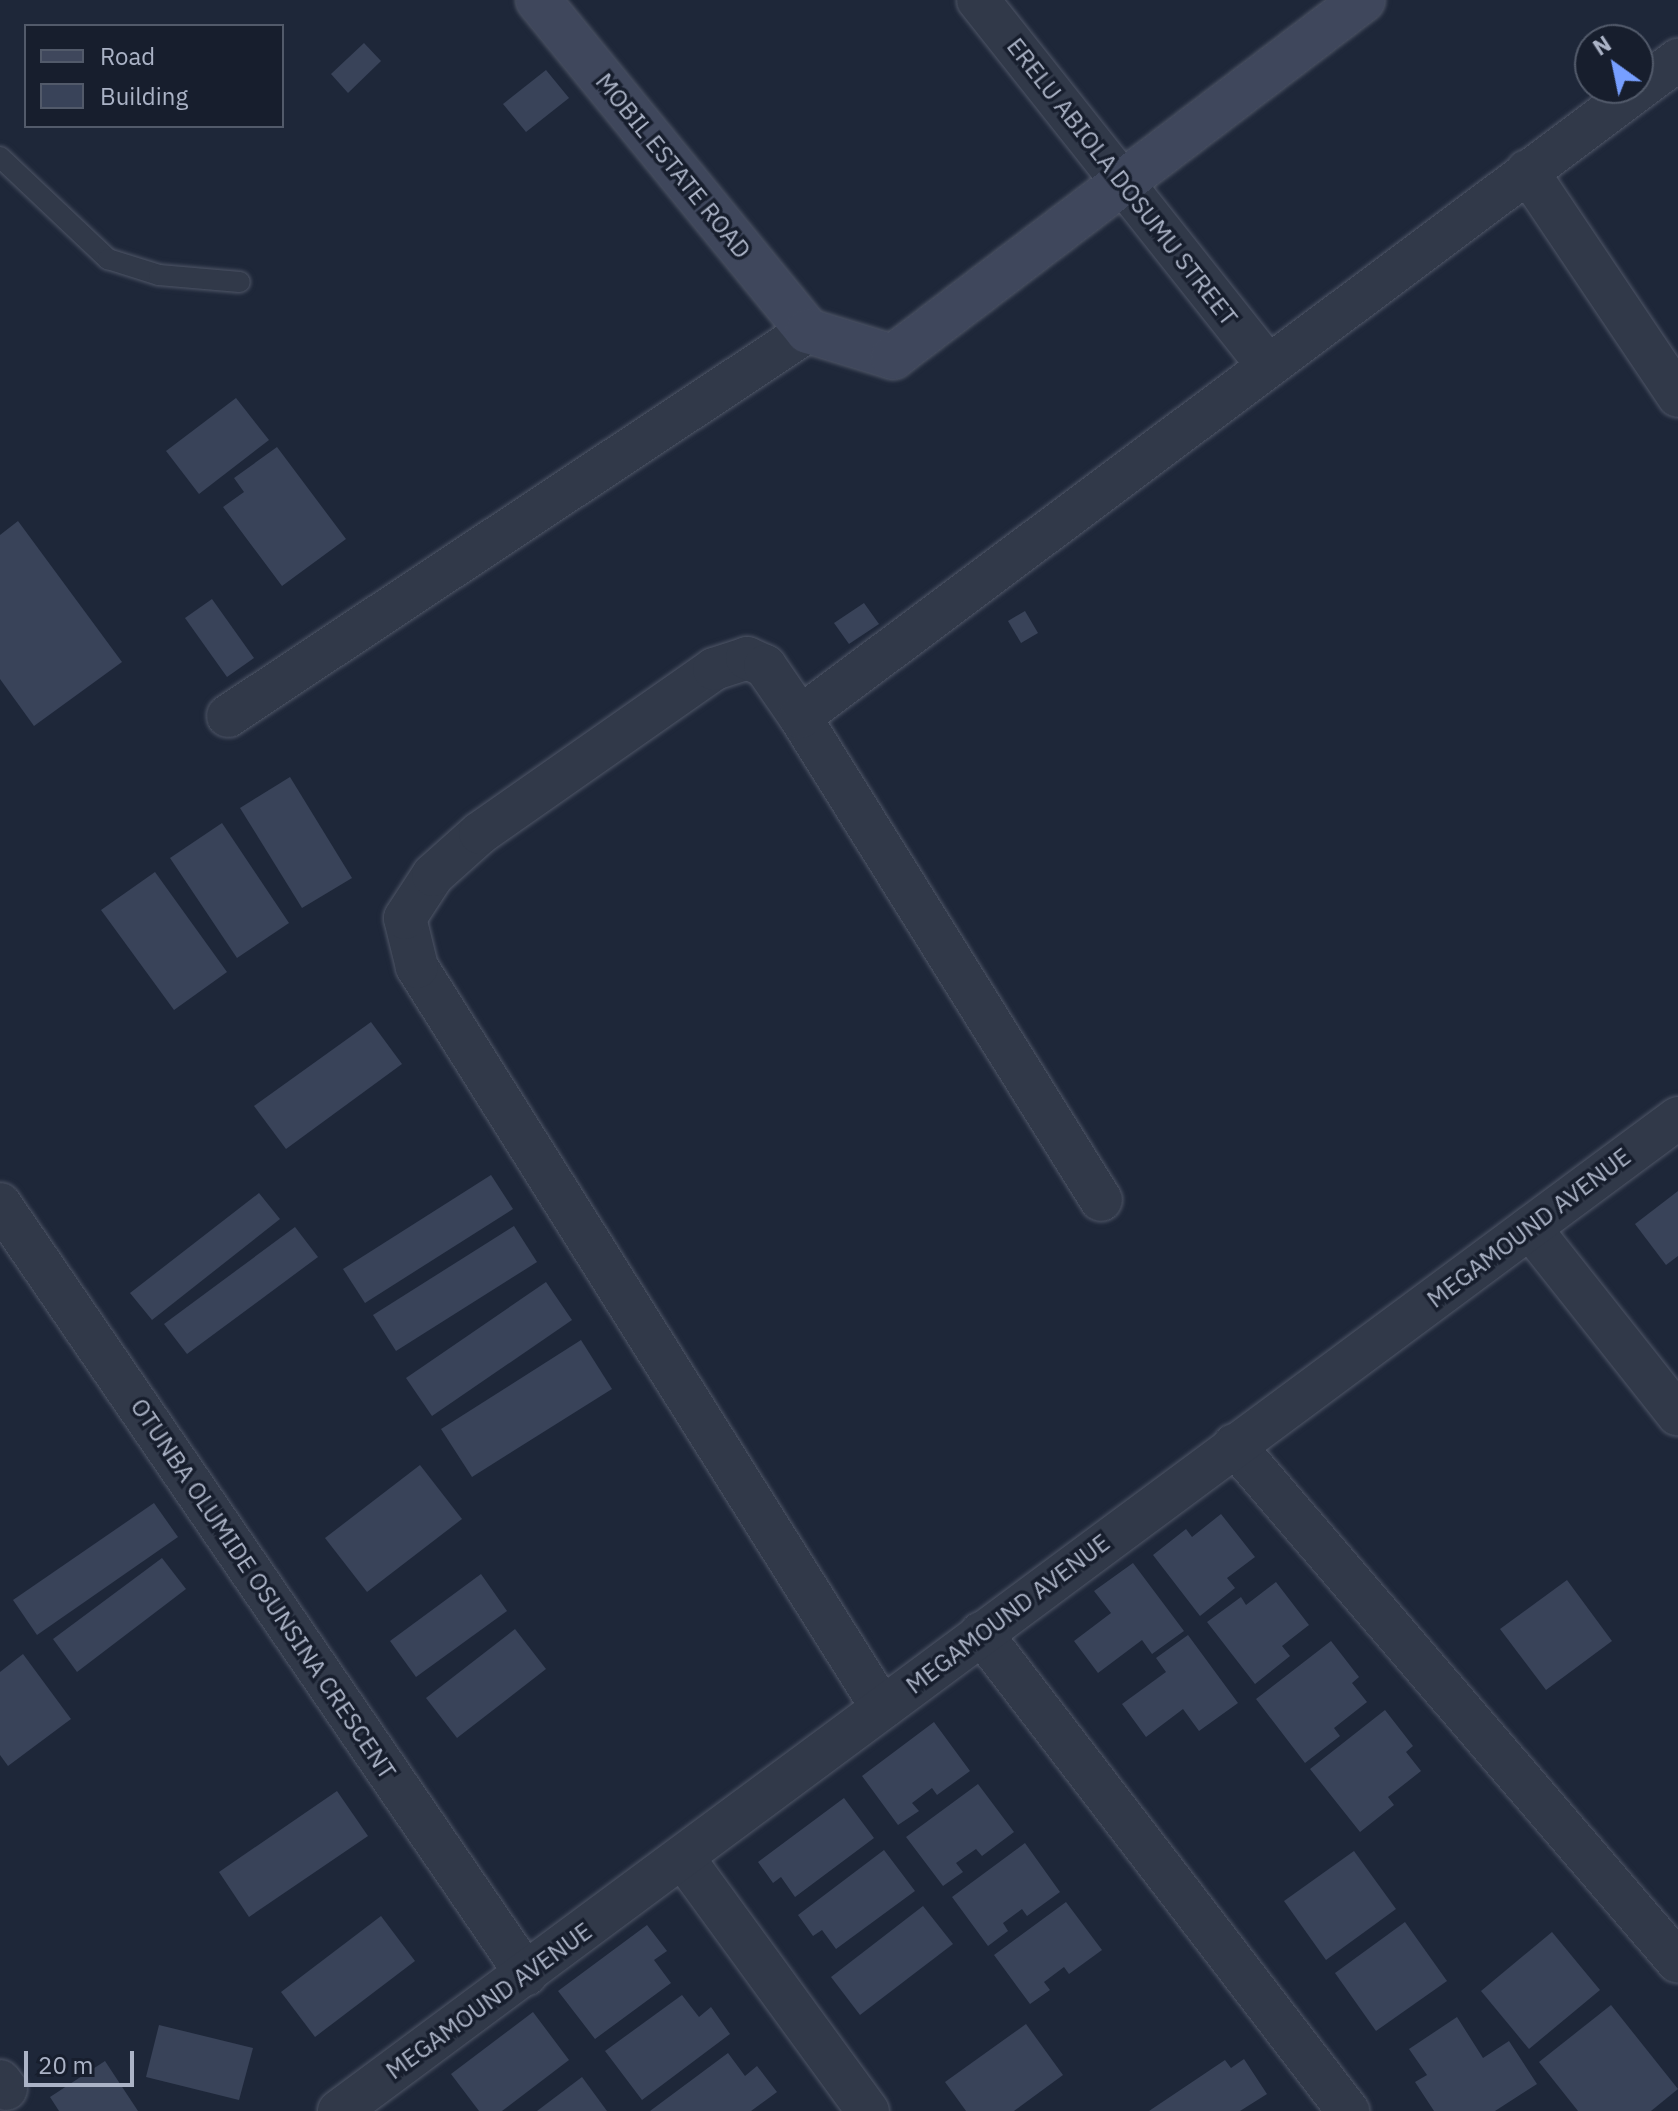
<!DOCTYPE html>
<html>
<head>
<meta charset="utf-8">
<style>
  body { margin:0 }
  #map { position:relative; width:1678px; height:2111px; overflow:hidden; background:#1e2739; font-family:"IBM Plex Sans",sans-serif }
  div>[style] { position:absolute }
  .building>* { inset:0; background:#394359 }
  .roads { filter:drop-shadow(0 0 2px #4f5667) drop-shadow(0 0 2px #4f5667) }
  .lane>* { height:20px; margin:-10px; padding:0 10px; transform-origin:10px; border-radius:10px; background:#313949 }
  .street>* { height:42px; margin:-21px; padding:0 21px; transform-origin:21px; border-radius:21px; background:#313949 }
  .secondary>* { height:44px; margin:-22px; padding:0 22px; transform-origin:22px; border-radius:22px; background:#3f475c }
  span { translate:-50% -50%; white-space:nowrap; text-align:center; line-height:1.15; -webkit-text-stroke:7px #171e2d; paint-order:stroke }
  .street-label { font-size:24px; color:#abb3c6 }
  .legend { position:absolute; left:24px; top:24px; width:260px; height:104px; box-sizing:border-box; background:#171e2d; border:2px solid #525a6a; margin:0; padding:10px 14px; list-style:none; font-size:24px; color:#abb3c6 }
  .legend li { display:flex; align-items:center; gap:16px; height:40px }
  .legend b { width:40px; border:2px solid #525a6a }
  .north { position:absolute; left:1574px; top:24px; width:80px; height:80px; box-sizing:border-box; background:#171e2d; border:2px solid #525a6a; border-radius:50%; rotate:327deg; font-size:22px; font-weight:700; line-height:32px; text-align:center; color:#abb3c6 }
  .north::after { content:''; display:block; margin:auto; width:28px; height:36px; background:#779fff; clip-path:polygon(50% 0,100% 100%,50% 72%,0 100%) }
  .scale { position:absolute; left:24px; top:2051px; width:110px; height:36px; box-sizing:border-box; border:4px solid #abb3c6; border-top:0; padding-left:10px; font-size:24px; line-height:28px; white-space:nowrap; color:#abb3c6; -webkit-text-stroke:6px #171e2d; paint-order:stroke }
</style>
</head>
<body>
<div id="map">
  <div class="building">
    <i style="clip-path:polygon(364px 43px,381px 61px,348px 93px,331px 74px)"></i>
    <i style="clip-path:polygon(546px 70px,569px 98px,526px 132px,503px 104px)"></i>
    <i style="clip-path:polygon(236px 398px,269px 440px,199px 494px,166px 451px)"></i>
    <i style="clip-path:polygon(277px 447px,346px 539px,282px 586px,223px 507px,244px 492px,234px 478px)"></i>
    <i style="clip-path:polygon(18px 521px,122px 662px,34px 726px,0 679px,0 535px)"></i>
    <i style="clip-path:polygon(212px 599px,254px 658px,227px 677px,185px 618px)"></i>
    <i style="clip-path:polygon(864px 603px,879px 624px,849px 644px,834px 623px)"></i>
    <i style="clip-path:polygon(1025px 611px,1038px 633px,1021px 643px,1008px 621px)"></i>
    <i style="clip-path:polygon(290px 777px,352px 878px,302px 908px,240px 808px)"></i>
    <i style="clip-path:polygon(222px 823px,289px 923px,237px 958px,170px 858px)"></i>
    <i style="clip-path:polygon(155px 872px,227px 972px,174px 1010px,101px 910px)"></i>
    <i style="clip-path:polygon(371px 1022px,402px 1064px,286px 1149px,254px 1106px)"></i>
    <i style="clip-path:polygon(491px 1175px,513px 1209px,365px 1303px,343px 1269px)"></i>
    <i style="clip-path:polygon(1678px 1191px,1678px 1256px,1666px 1265px,1635px 1224px)"></i>
    <i style="clip-path:polygon(259px 1193px,280px 1219px,152px 1320px,130px 1293px)"></i>
    <i style="clip-path:polygon(514px 1226px,537px 1262px,396px 1351px,373px 1315px)"></i>
    <i style="clip-path:polygon(295px 1227px,318px 1257px,187px 1354px,164px 1324px)"></i>
    <i style="clip-path:polygon(546px 1282px,572px 1320px,432px 1416px,406px 1378px)"></i>
    <i style="clip-path:polygon(581px 1340px,612px 1389px,472px 1477px,441px 1429px)"></i>
    <i style="clip-path:polygon(420px 1465px,462px 1519px,367px 1592px,325px 1538px)"></i>
    <i style="clip-path:polygon(154px 1503px,178px 1537px,37px 1635px,13px 1600px)"></i>
    <i style="clip-path:polygon(1221px 1514px,1255px 1557px,1227px 1578px,1235px 1588px,1200px 1616px,1153px 1555px,1186px 1529px,1192px 1537px)"></i>
    <i style="clip-path:polygon(162px 1558px,186px 1589px,77px 1672px,53px 1639px)"></i>
    <i style="clip-path:polygon(1133px 1563px,1184px 1631px,1152px 1654px,1142px 1640px,1098px 1673px,1074px 1641px,1111px 1613px,1094px 1591px)"></i>
    <i style="clip-path:polygon(481px 1574px,507px 1611px,416px 1677px,390px 1641px)"></i>
    <i style="clip-path:polygon(1567px 1580px,1612px 1641px,1546px 1690px,1500px 1629px)"></i>
    <i style="clip-path:polygon(1276px 1582px,1309px 1625px,1282px 1646px,1290px 1656px,1255px 1684px,1207px 1622px,1241px 1597px,1246px 1605px)"></i>
    <i style="clip-path:polygon(515px 1629px,546px 1669px,457px 1738px,426px 1698px)"></i>
    <i style="clip-path:polygon(1188px 1635px,1238px 1703px,1199px 1731px,1183px 1709px,1146px 1737px,1122px 1704px,1166px 1672px,1156px 1658px)"></i>
    <i style="clip-path:polygon(1331px 1641px,1359px 1677px,1352px 1683px,1367px 1702px,1334px 1728px,1340px 1736px,1305px 1763px,1256px 1699px)"></i>
    <i style="clip-path:polygon(23px 1654px,71px 1719px,8px 1766px,0 1755px,0 1672px)"></i>
    <i style="clip-path:polygon(1385px 1710px,1413px 1746px,1406px 1752px,1421px 1771px,1388px 1797px,1394px 1805px,1360px 1832px,1310px 1769px)"></i>
    <i style="clip-path:polygon(934px 1722px,970px 1771px,937px 1795px,932px 1788px,912px 1803px,919px 1811px,898px 1825px,862px 1776px)"></i>
    <i style="clip-path:polygon(978px 1784px,1014px 1832px,982px 1856px,976px 1849px,956px 1863px,963px 1872px,943px 1886px,906px 1837px)"></i>
    <i style="clip-path:polygon(337px 1791px,368px 1836px,249px 1917px,219px 1872px)"></i>
    <i style="clip-path:polygon(844px 1798px,874px 1838px,795px 1897px,781px 1877px,773px 1883px,758px 1862px)"></i>
    <i style="clip-path:polygon(1025px 1843px,1060px 1892px,1027px 1916px,1022px 1909px,1003px 1923px,1008px 1931px,988px 1946px,952px 1897px)"></i>
    <i style="clip-path:polygon(884px 1850px,915px 1891px,836px 1949px,822px 1930px,813px 1936px,798px 1915px)"></i>
    <i style="clip-path:polygon(1354px 1851px,1396px 1909px,1326px 1960px,1284px 1901px)"></i>
    <i style="clip-path:polygon(1066px 1902px,1102px 1950px,1069px 1974px,1064px 1967px,1044px 1982px,1050px 1990px,1030px 2004px,994px 1955px)"></i>
    <i style="clip-path:polygon(923px 1906px,953px 1944px,860px 2015px,831px 1977px)"></i>
    <i style="clip-path:polygon(381px 1916px,415px 1961px,315px 2037px,281px 1992px)"></i>
    <i style="clip-path:polygon(1405px 1922px,1447px 1981px,1376px 2031px,1335px 1973px)"></i>
    <i style="clip-path:polygon(647px 1925px,667px 1951px,654px 1960px,671px 1983px,595px 2039px,558px 1991px)"></i>
    <i style="clip-path:polygon(1552px 1932px,1600px 1990px,1529px 2049px,1481px 1991px)"></i>
    <i style="clip-path:polygon(682px 1995px,699px 2017px,711px 2007px,730px 2034px,642px 2100px,605px 2051px)"></i>
    <i style="clip-path:polygon(1611px 2005px,1678px 2089px,1651px 2111px,1578px 2111px,1539px 2062px)"></i>
    <i style="clip-path:polygon(533px 2012px,569px 2060px,502px 2111px,479px 2111px,451px 2074px)"></i>
    <i style="clip-path:polygon(1457px 2017px,1483px 2058px,1509px 2041px,1537px 2084px,1495px 2111px,1434px 2111px,1415px 2082px,1427px 2075px,1409px 2049px)"></i>
    <i style="clip-path:polygon(1026px 2024px,1063px 2075px,1014px 2111px,966px 2111px,945px 2082px)"></i>
    <i style="clip-path:polygon(159px 2025px,253px 2048px,239px 2100px,146px 2077px)"></i>
    <i style="clip-path:polygon(728px 2053px,745px 2076px,757px 2066px,777px 2092px,751px 2111px,650px 2111px)"></i>
    <i style="clip-path:polygon(1244px 2059px,1267px 2094px,1240px 2111px,1149px 2111px,1225px 2060px,1231px 2068px)"></i>
    <i style="clip-path:polygon(105px 2061px,138px 2111px,59px 2111px,50px 2097px)"></i>
    <i style="clip-path:polygon(582px 2077px,607px 2111px,537px 2111px)"></i>
  </div>
  <div class="roads">
    <div class="lane">
      <i style="left:0;top:157px;width:149px;rotate:43.4deg"></i>
      <i style="left:108px;top:259px;width:53px;rotate:17.4deg"></i>
      <i style="left:159px;top:275px;width:81px;rotate:4.9deg"></i>
    </div>
    <div class="street">
      <i style="left:978px;top:0;width:464px;rotate:51.6deg"></i>
      <i style="left:1527px;top:171px;width:271px;rotate:56.1deg"></i>
      <i style="left:228px;top:716px;width:696px;rotate:-33.58deg"></i>
      <i style="left:800px;top:717px;width:569px;rotate:58.07deg"></i>
      <i style="left:0;top:1204px;width:933px;rotate:55.66deg"></i>
      <i style="left:1530px;top:1228px;width:238px;rotate:51.6deg"></i>
      <i style="left:1234px;top:1445px;width:681px;rotate:49.34deg"></i>
      <i style="left:981px;top:1633px;width:603px;rotate:52.48deg"></i>
      <i style="left:882px;top:1708px;width:875px;rotate:-122.11deg"></i>
      <i style="left:417px;top:967px;width:50px;rotate:-103.8deg"></i>
      <i style="left:405px;top:918px;width:51px;rotate:-56.9deg"></i>
      <i style="left:433px;top:875px;width:63px;rotate:-41.8deg"></i>
      <i style="left:480px;top:833px;width:286px;rotate:-35deg"></i>
      <i style="left:714px;top:669px;width:35px;rotate:-18deg"></i>
      <i style="left:747px;top:658px;width:20px;rotate:24deg"></i>
      <i style="left:765px;top:666px;width:62px;rotate:55.5deg"></i>
      <i style="left:800px;top:717px;width:1097px;rotate:-36.81deg"></i>
      <i style="left:684px;top:1859px;width:312px;rotate:53.9deg"></i>
      <i style="left:0;top:2081px;width:10px;rotate:53deg"></i>
      <i style="left:339px;top:2111px;width:1667px;rotate:-36.56deg"></i>
    </div>
    <div class="secondary">
      <i style="left:538px;top:0;width:427px;rotate:50.8deg"></i>
      <i style="left:808px;top:331px;width:89px;rotate:17deg"></i>
      <i style="left:893px;top:357px;width:590px;rotate:-37.22deg"></i>
    </div>
  </div>
  <div class="street-label">
    <span style="left:673px;top:166px;rotate:51deg">MOBIL ESTATE ROAD</span>
    <span style="left:1122px;top:182px;rotate:52deg">ERELU ABIOLA DOSUMU STREET</span>
    <span style="left:1529px;top:1228px;rotate:-37deg">MEGAMOUND AVENUE</span>
    <span style="left:263px;top:1589px;rotate:56deg">OTUNBA OLUMIDE OSUNSINA CRESCENT</span>
    <span style="left:1008px;top:1614px;rotate:-37deg">MEGAMOUND AVENUE</span>
    <span style="left:489px;top:2001px;rotate:-36deg">MEGAMOUND AVENUE</span>
  </div>
  <ul class="legend">
  <li><b style="height:10px;background:#3f475c"></b>Road</li>
  <li><b style="height:22px;background:#394359"></b>Building</li>
  </ul>
  <div class="north">N</div>
  <div class="scale">20 m</div>
</div>
</body>
</html>
